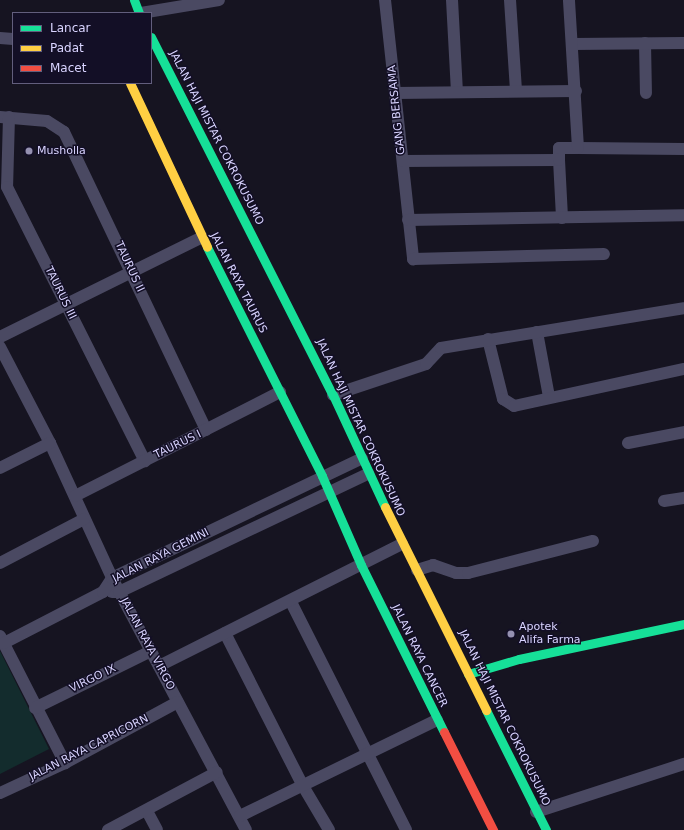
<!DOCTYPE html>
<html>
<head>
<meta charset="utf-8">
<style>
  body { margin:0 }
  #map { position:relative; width:684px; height:830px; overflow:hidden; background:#161421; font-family:"DejaVu Sans",sans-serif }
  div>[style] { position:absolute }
  .green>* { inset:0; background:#132c2d }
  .street>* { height:12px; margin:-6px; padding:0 6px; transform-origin:6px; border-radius:6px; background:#4a4962 }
  .fast>* { height:9px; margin:-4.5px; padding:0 4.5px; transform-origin:4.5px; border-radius:4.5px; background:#16e098 }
  .slow>* { height:9px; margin:-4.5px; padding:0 4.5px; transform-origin:4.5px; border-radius:4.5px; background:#ffcf43 }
  .jam>* { height:9px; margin:-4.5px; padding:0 4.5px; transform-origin:4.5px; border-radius:4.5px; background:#f24e42 }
  .dots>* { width:11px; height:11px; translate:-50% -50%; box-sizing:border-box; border:2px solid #130f26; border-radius:50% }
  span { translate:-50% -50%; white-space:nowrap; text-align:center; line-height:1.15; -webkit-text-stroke:3px #130f26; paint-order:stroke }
  .street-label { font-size:11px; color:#d9d4ff }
  .poi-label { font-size:11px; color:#d9d4ff }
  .left { translate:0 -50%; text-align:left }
  .legend { position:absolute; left:12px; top:12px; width:140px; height:72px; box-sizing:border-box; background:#130f26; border:1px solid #625e7d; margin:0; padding:5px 7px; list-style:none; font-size:12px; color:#d9d4ff }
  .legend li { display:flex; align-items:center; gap:8px; height:20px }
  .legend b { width:20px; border:1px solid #625e7d }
</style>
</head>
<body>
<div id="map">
  <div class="green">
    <i style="clip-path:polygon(0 651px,49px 749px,0 774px)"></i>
  </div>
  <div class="street">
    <i style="left:385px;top:0;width:261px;rotate:83.8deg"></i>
    <i style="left:413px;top:259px;width:191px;rotate:-1.5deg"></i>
    <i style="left:452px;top:0;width:91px;rotate:86.9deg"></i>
    <i style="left:510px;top:0;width:90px;rotate:86.2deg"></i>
    <i style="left:141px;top:13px;width:79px;rotate:-9.5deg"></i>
    <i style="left:0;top:38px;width:13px;rotate:4deg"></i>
    <i style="left:645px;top:43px;width:50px;rotate:88.9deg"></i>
    <i style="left:572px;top:44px;width:112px;rotate:-0.5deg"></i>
    <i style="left:395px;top:93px;width:181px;rotate:-0.6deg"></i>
    <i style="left:0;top:117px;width:47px;rotate:4.9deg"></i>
    <i style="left:47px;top:121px;width:20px;rotate:33deg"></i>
    <i style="left:64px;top:132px;width:330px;rotate:64.5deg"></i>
    <i style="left:9px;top:117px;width:70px;rotate:91.6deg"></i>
    <i style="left:7px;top:187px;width:307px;rotate:63.3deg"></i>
    <i style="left:578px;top:148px;width:106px;rotate:0.5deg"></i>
    <i style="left:559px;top:160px;width:58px;rotate:87deg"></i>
    <i style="left:403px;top:161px;width:156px;rotate:-0.4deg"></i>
    <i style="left:559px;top:160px;width:12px;rotate:-90deg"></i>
    <i style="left:559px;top:148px;width:19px"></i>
    <i style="left:578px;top:148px;width:148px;rotate:-93.5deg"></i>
    <i style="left:408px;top:220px;width:276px;rotate:-1deg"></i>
    <i style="left:537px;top:332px;width:66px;rotate:79.5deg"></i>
    <i style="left:0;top:337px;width:225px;rotate:-26.3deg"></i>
    <i style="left:488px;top:339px;width:62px;rotate:76deg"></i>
    <i style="left:503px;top:399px;width:13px;rotate:32deg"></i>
    <i style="left:514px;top:406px;width:174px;rotate:-12.3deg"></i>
    <i style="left:0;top:347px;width:108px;rotate:62.5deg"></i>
    <i style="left:50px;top:443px;width:149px;rotate:65.3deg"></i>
    <i style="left:112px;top:578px;width:285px;rotate:62deg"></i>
    <i style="left:333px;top:395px;width:98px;rotate:-18.4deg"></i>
    <i style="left:426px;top:364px;width:22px;rotate:-47deg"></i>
    <i style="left:441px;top:348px;width:246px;rotate:-9.3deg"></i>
    <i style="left:628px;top:443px;width:57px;rotate:-11.1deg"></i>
    <i style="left:0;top:468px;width:56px;rotate:-26.6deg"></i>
    <i style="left:75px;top:496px;width:230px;rotate:-26.9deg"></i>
    <i style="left:664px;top:501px;width:20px;rotate:-9deg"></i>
    <i style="left:0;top:563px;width:95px;rotate:-27.6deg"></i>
    <i style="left:417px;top:570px;width:17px;rotate:-17deg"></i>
    <i style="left:433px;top:565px;width:24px;rotate:19deg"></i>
    <i style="left:456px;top:573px;width:12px"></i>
    <i style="left:468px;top:573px;width:129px;rotate:-14.4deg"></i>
    <i style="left:112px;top:592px;width:7px"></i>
    <i style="left:119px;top:592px;width:276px;rotate:-25.4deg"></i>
    <i style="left:291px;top:602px;width:255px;rotate:63.2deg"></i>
    <i style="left:225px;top:633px;width:172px;rotate:63deg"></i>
    <i style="left:303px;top:786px;width:51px;rotate:59.4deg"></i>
    <i style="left:0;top:636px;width:143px;rotate:62.9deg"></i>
    <i style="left:4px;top:643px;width:111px;rotate:-27.3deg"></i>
    <i style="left:103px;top:592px;width:17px;rotate:-57deg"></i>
    <i style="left:112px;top:578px;width:277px;rotate:-25.6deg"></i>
    <i style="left:159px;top:666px;width:272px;rotate:-26.7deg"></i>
    <i style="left:35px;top:708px;width:129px;rotate:-26.2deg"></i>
    <i style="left:0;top:793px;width:72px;rotate:-24.8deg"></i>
    <i style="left:65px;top:763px;width:128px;rotate:-28.4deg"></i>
    <i style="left:147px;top:811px;width:21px;rotate:62deg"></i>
    <i style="left:536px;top:812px;width:156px;rotate:-18deg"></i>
    <i style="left:240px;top:816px;width:219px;rotate:-26deg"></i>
    <i style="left:108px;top:830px;width:123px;rotate:-28deg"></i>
  </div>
  <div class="fast">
    <i style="left:134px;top:0;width:14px;rotate:69deg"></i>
    <i style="left:151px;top:37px;width:402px;rotate:63.1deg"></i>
    <i style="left:333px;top:395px;width:123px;rotate:65.1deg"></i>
    <i style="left:207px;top:247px;width:256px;rotate:63.3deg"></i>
    <i style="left:322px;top:476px;width:97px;rotate:66.3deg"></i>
    <i style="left:361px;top:565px;width:186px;rotate:63.6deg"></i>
    <i style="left:468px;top:674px;width:53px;rotate:-16.4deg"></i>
    <i style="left:519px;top:659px;width:169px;rotate:-12deg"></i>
    <i style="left:486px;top:710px;width:134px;rotate:63.4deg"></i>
  </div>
  <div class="slow">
    <i style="left:130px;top:83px;width:181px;rotate:64.8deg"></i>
    <i style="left:385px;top:507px;width:227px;rotate:63.5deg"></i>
  </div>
  <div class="jam">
    <i style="left:444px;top:732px;width:110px;rotate:63.4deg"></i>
  </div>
  <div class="dots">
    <i style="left:29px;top:151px;background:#9591b1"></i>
    <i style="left:511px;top:634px;background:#9591b1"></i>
  </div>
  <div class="street-label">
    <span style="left:397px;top:110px;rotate:-96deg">GANG BERSAMA</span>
    <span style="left:216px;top:138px;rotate:63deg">JALAN HAJI MISTAR COKROKUSUMO</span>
    <span style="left:129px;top:267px;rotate:65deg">TAURUS II</span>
    <span style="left:238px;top:283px;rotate:63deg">JALAN RAYA TAURUS</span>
    <span style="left:60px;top:293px;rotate:64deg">TAURUS III</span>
    <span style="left:360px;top:428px;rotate:65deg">JALAN HAJI MISTAR COKROKUSUMO</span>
    <span style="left:178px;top:445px;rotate:-26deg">TAURUS I</span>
    <span style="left:161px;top:556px;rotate:-27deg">JALAN RAYA GEMINI</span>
    <span style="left:147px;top:644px;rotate:62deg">JALAN RAYA VIRGO</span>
    <span style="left:419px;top:656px;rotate:64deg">JALAN RAYA CANCER</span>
    <span style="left:93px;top:679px;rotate:-26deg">VIRGO IX</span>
    <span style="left:504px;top:718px;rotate:64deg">JALAN HAJI MISTAR COKROKUSUMO</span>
    <span style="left:89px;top:748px;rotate:-27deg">JALAN RAYA CAPRICORN</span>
  </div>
  <div class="poi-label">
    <span class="left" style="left:37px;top:151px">Musholla</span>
    <span class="left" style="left:519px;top:634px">Apotek<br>Alifa Farma</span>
  </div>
  <ul class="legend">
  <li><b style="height:5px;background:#16e098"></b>Lancar</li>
  <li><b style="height:5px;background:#ffcf43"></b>Padat</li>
  <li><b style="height:5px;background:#f24e42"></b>Macet</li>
  </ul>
</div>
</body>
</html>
